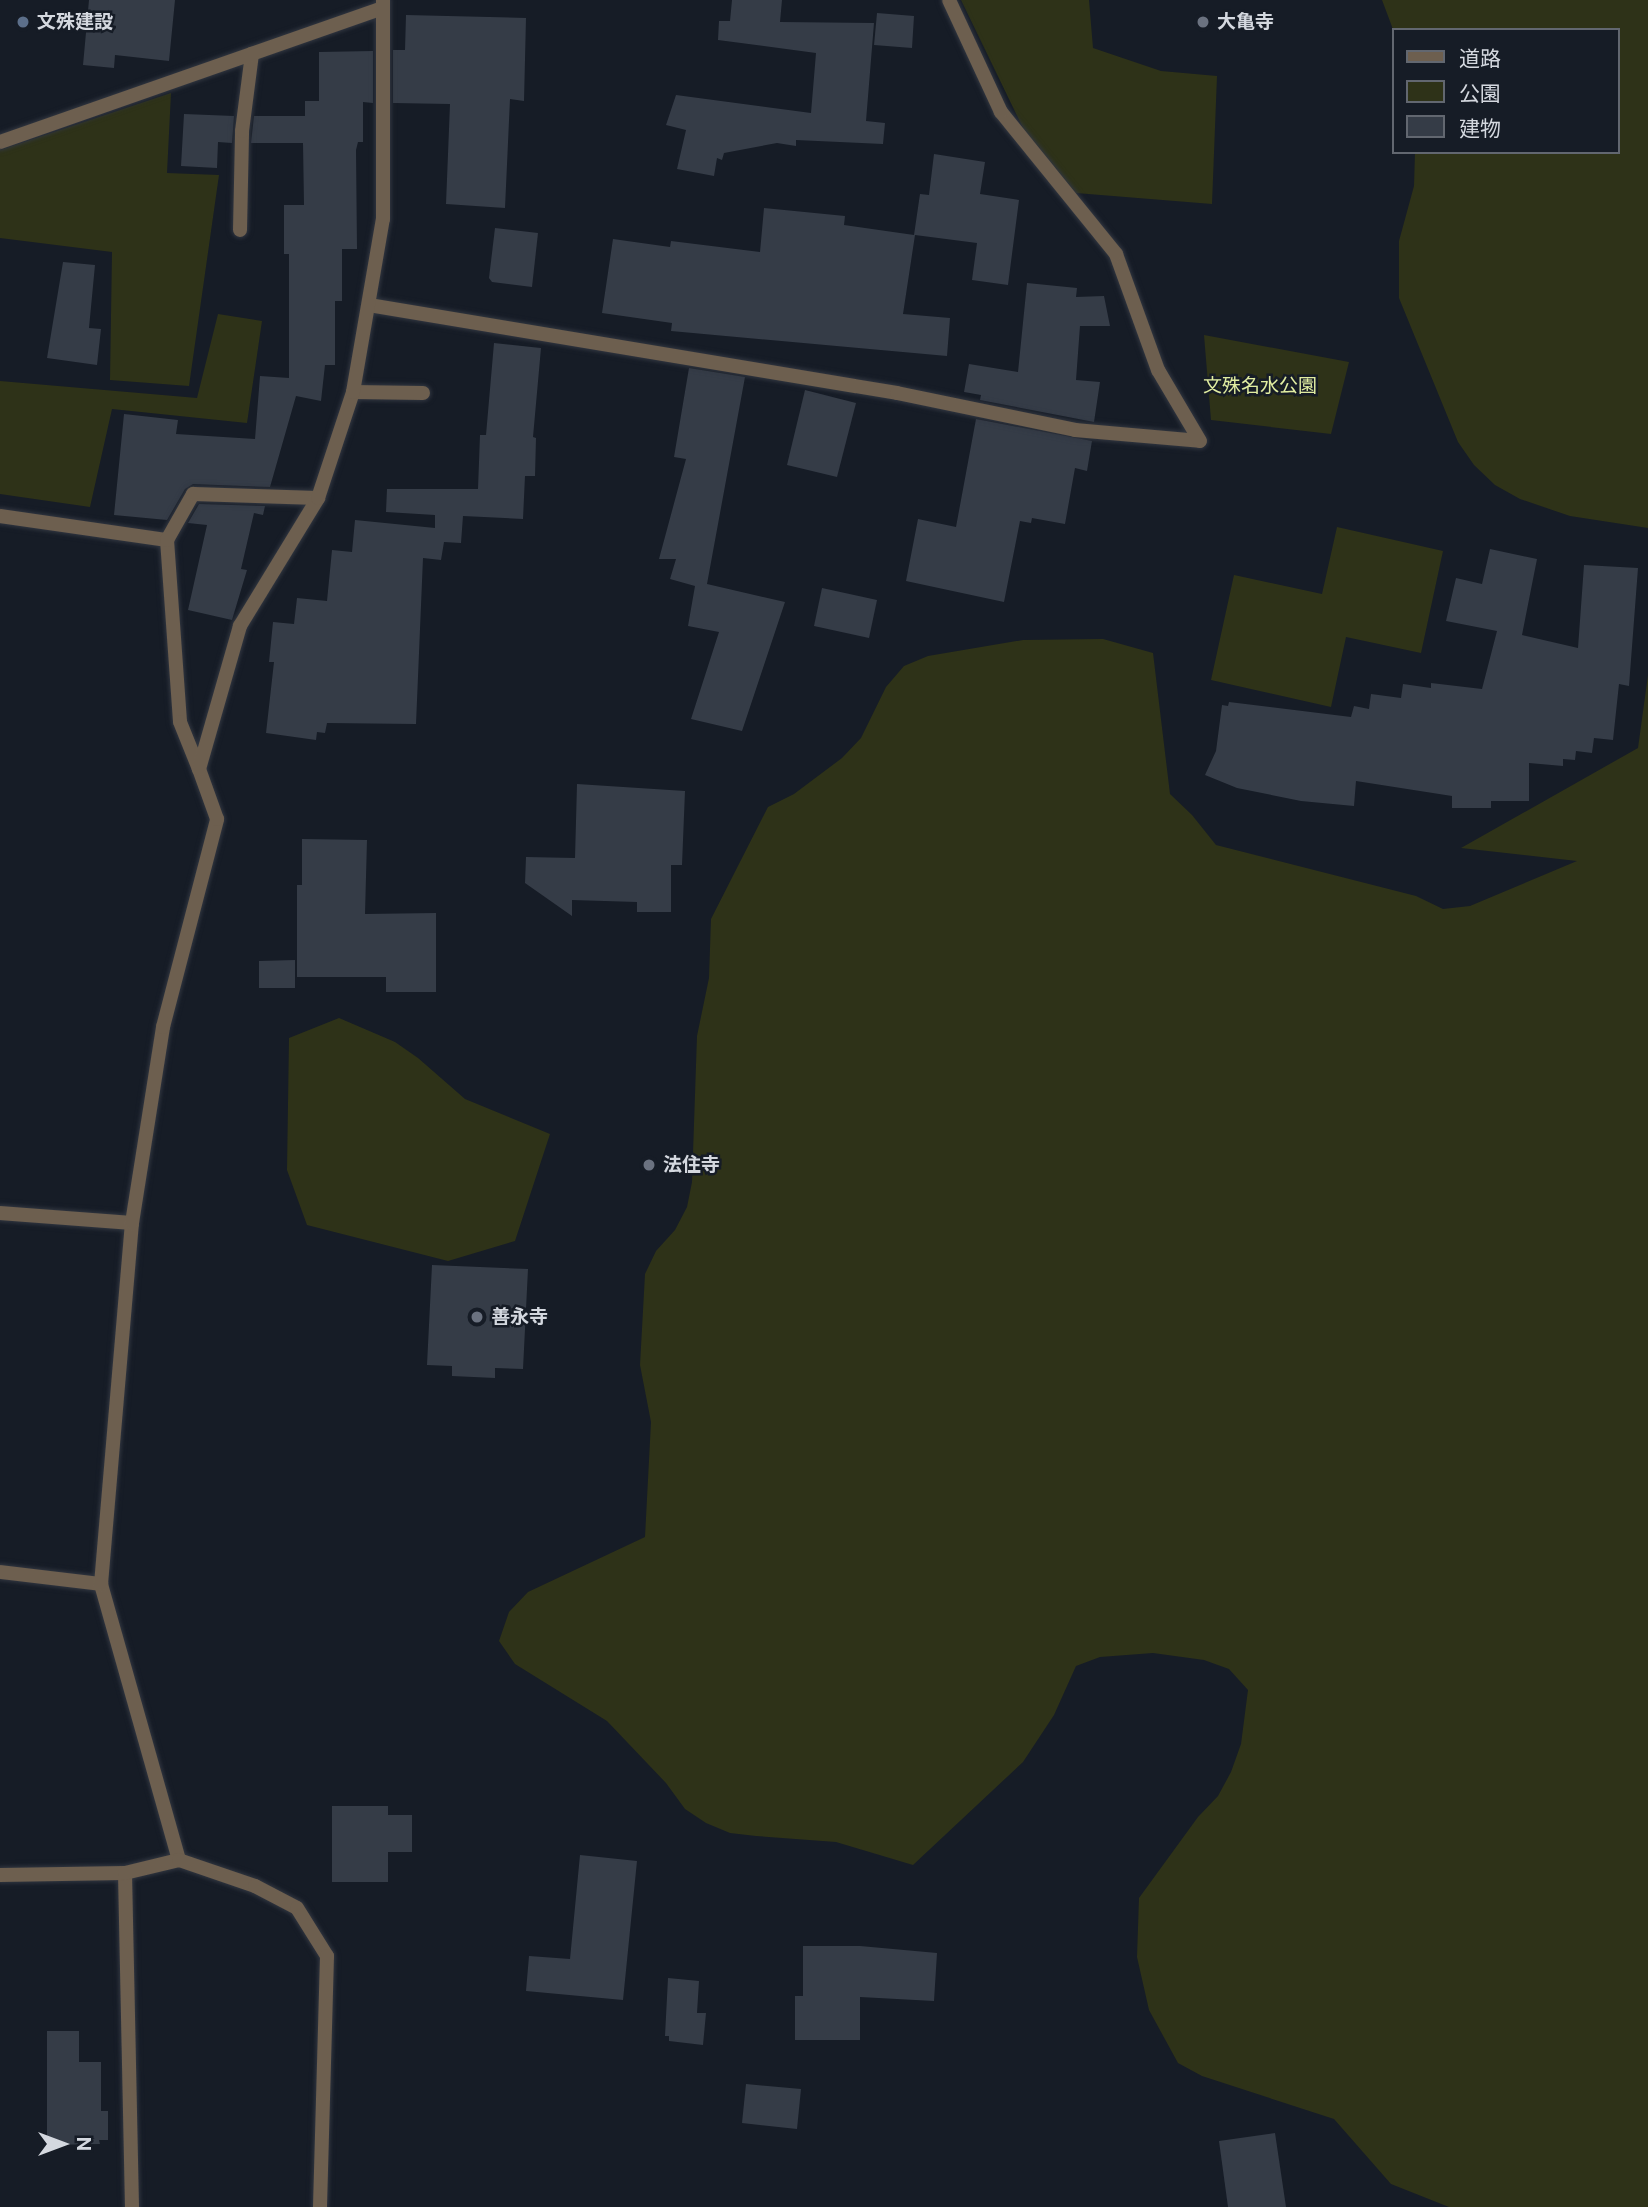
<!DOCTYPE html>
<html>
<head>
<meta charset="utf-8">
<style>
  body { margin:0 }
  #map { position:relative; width:1648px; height:2207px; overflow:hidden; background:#161c26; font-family:"Public Sans","Noto Sans JP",sans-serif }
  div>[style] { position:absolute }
  .green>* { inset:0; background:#2e3218 }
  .building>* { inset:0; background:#353c47 }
  .roads { filter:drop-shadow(0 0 2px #313640) drop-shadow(0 0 2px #313640) }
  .lane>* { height:14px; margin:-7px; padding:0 7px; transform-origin:7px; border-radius:7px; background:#6d5f4f }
  .street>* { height:14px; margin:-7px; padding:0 7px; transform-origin:7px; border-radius:7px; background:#6d5f4f }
  .dots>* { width:19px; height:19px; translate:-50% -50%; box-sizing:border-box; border:4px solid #161c26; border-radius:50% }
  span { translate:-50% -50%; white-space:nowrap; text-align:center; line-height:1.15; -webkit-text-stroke:5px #161c26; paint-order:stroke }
  .poi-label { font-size:19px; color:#d4d8df; font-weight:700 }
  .left { translate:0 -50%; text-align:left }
  .park-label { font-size:19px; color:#e1eda1 }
  .legend { position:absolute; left:1392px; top:28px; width:228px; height:126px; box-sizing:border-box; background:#161c26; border:2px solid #626770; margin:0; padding:9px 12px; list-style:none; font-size:21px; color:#d4d8df }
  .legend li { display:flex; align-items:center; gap:14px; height:35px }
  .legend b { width:35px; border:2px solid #626770 }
  .north { position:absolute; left:28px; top:2109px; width:70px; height:70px; -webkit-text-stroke:5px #161c26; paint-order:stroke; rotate:90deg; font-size:19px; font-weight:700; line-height:28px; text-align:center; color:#d4d8df }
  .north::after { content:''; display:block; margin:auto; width:24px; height:32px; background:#d4d8df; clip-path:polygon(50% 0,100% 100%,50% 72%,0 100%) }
</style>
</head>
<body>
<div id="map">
  <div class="green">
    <i style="clip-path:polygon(961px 0,1089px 0,1093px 48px,1161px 71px,1217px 76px,1212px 204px,1076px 193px,1023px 128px)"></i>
    <i style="clip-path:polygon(1382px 0,1648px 0,1648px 528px,1570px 516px,1520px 499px,1495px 485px,1474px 465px,1458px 442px,1399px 298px,1399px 241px,1414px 186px,1415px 152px,1618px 152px,1618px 30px,1394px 30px,1394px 32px)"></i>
    <i style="clip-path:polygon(171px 93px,167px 173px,219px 175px,189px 386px,110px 380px,112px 252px,0 238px,0 150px)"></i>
    <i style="clip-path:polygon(218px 314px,262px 321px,247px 423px,112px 409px,90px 507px,0 494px,0 381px,197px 398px)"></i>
    <i style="clip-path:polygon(1204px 335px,1349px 362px,1331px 434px,1211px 420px)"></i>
    <i style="clip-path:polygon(1337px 527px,1443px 551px,1421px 653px,1346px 637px,1331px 707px,1211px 680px,1234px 575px,1322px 594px)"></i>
    <i style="clip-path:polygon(1103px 639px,1153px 653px,1170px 794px,1192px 815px,1216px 845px,1416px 896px,1443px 909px,1470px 906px,1577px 861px,1461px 848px,1638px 748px,1648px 675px,1648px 2207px,1449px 2207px,1391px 2184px,1334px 2119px,1202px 2076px,1178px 2063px,1149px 2010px,1137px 1957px,1139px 1898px,1198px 1817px,1218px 1796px,1231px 1772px,1241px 1744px,1248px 1690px,1229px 1669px,1204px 1660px,1153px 1653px,1100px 1657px,1076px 1666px,1054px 1715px,1023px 1762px,913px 1865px,836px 1842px,756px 1836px,730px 1833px,706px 1823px,685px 1809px,666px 1783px,607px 1721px,515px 1664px,499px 1641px,509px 1612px,528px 1592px,645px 1537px,651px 1422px,640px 1365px,645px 1274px,656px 1251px,675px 1230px,687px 1207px,692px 1182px,697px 1036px,709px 978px,711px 919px,768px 807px,794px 794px,842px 758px,861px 738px,886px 687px,904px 666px,928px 656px,1023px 640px)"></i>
    <i style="clip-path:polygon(339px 1018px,395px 1042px,418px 1058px,465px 1099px,550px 1134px,515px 1241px,448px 1261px,307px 1225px,287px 1170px,289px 1038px)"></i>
  </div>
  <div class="building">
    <i style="clip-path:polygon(89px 0,175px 0,169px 61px,115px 55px,114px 68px,83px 65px)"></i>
    <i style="clip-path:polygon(732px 0,782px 0,780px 22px,874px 23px,866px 121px,885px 123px,883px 144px,796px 140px,796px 146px,777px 143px,724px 153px,722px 160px,717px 158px,714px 176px,677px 169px,686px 130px,666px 125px,676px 95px,811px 113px,816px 53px,718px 40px,719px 21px,730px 21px)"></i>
    <i style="clip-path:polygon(877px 13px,914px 16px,912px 48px,874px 45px)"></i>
    <i style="clip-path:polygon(406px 15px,526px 18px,524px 101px,510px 99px,505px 208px,446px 204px,450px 104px,393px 103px,393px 50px,405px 50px)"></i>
    <i style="clip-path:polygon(373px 51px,373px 103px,363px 102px,363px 142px,358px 142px,356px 150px,357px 249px,342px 249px,342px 301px,335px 301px,335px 365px,325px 365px,321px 401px,296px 396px,270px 487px,193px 484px,185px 489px,167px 520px,114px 515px,124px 414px,178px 420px,176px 434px,255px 439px,260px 376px,289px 378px,289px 254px,284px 254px,284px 205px,304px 205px,303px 143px,251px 143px,254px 116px,305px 116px,305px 101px,319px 101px,319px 52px)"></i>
    <i style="clip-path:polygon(184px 114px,234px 116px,232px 143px,218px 142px,217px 168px,181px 166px)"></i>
    <i style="clip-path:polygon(934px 154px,985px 162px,980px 194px,1019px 200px,1008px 285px,972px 280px,977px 243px,915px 235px,903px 314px,950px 318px,947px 356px,671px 331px,672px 323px,602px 313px,613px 239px,670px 247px,671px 241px,760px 252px,764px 208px,845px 216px,844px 225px,914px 235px,920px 194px,929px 195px)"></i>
    <i style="clip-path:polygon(495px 228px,538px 233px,532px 287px,492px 282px,489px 278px)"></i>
    <i style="clip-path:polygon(63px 262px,95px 265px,89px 328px,101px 329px,97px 365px,47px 358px)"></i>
    <i style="clip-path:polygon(1027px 283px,1077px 288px,1076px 297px,1104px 296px,1110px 326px,1080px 326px,1076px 380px,1100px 382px,1094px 422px,980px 400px,981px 395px,964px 392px,969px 364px,1018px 372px)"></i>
    <i style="clip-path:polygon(494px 343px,541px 348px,533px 437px,536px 438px,535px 476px,525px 476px,523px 519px,463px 516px,461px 543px,444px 542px,441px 560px,423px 558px,416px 724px,327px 723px,325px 733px,317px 732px,316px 740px,266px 733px,274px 662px,269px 662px,273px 622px,294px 624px,297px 598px,327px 601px,332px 550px,352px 552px,355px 520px,435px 528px,435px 515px,386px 512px,387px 489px,478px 489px,480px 435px,486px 435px)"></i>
    <i style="clip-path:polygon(689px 368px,745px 377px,707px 584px,785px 602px,742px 731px,691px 719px,719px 632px,688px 626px,695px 586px,670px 579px,676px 559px,659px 559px,686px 459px,674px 457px)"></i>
    <i style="clip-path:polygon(805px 390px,856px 403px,837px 477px,787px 465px)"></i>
    <i style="clip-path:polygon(976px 419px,1092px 441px,1087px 471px,1075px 468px,1065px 524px,1032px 518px,1031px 523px,1020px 521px,1004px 602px,906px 581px,918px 519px,956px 527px)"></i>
    <i style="clip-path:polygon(199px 504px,265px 506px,263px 515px,254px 513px,241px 569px,247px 570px,232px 620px,188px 610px,207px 525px,188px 523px)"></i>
    <i style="clip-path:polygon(1490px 549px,1537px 559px,1522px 635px,1578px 648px,1584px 565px,1638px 568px,1629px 686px,1619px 684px,1613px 740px,1594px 738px,1592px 753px,1576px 751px,1575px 760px,1563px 759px,1563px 766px,1529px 763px,1529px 801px,1491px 801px,1491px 808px,1452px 808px,1452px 796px,1356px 781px,1354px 806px,1301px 801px,1237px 788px,1205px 775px,1216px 751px,1222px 705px,1228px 706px,1229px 702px,1351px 717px,1354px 706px,1369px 709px,1371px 694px,1401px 698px,1403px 684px,1431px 688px,1431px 683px,1482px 689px,1497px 631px,1446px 621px,1456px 578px,1482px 584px)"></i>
    <i style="clip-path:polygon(822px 588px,877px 600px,869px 638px,814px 626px)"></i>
    <i style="clip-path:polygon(577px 784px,685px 791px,682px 865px,671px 865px,671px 912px,637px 912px,637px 902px,572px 900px,572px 916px,525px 883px,526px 857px,575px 858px)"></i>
    <i style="clip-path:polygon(302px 839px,367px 840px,365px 914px,436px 913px,436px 992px,386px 992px,386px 977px,297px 977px,297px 885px,302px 885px)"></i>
    <i style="clip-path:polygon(295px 960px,295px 988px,259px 988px,259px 961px)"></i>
    <i style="clip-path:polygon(432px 1265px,528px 1269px,523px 1369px,495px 1368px,495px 1378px,452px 1376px,452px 1366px,427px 1365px)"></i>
    <i style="clip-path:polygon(332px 1806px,388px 1806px,388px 1815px,412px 1815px,412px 1852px,388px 1852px,388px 1882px,332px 1882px)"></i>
    <i style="clip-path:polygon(580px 1855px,637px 1861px,623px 2000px,526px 1991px,529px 1956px,570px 1959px)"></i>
    <i style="clip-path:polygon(803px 1946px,860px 1946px,937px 1953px,934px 2001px,860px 1997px,860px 2040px,795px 2040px,795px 1996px,803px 1996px)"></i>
    <i style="clip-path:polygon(668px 1978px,699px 1981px,697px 2013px,706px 2013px,703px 2045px,669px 2041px,669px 2036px,665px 2036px)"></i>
    <i style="clip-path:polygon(47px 2031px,79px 2031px,79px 2062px,101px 2062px,101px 2111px,108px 2111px,108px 2140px,99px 2140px,100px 2144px,47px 2145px)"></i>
    <i style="clip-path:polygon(746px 2084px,801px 2089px,797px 2129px,742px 2123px)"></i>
    <i style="clip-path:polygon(1275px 2133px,1286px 2207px,1228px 2207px,1219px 2141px)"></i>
  </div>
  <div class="roads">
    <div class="lane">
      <i style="left:240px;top:230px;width:99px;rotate:-88.8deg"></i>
      <i style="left:242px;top:131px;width:78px;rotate:-82.6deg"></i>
      <i style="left:353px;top:392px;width:70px;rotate:0.8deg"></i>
    </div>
    <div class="street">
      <i style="left:0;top:142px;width:405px;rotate:-19.3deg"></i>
      <i style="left:369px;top:305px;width:535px;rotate:9.46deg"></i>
      <i style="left:897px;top:393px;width:182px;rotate:11.7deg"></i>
      <i style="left:1075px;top:430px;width:125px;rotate:5deg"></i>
      <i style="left:1200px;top:441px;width:82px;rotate:-120.6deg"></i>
      <i style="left:1158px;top:370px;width:123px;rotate:-109.9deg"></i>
      <i style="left:1116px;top:254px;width:183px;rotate:-129deg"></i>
      <i style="left:1001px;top:112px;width:123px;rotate:-114.9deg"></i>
      <i style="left:0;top:516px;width:169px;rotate:8.2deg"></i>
      <i style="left:167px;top:540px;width:182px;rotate:85.9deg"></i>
      <i style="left:180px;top:722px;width:51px;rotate:68deg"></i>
      <i style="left:167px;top:540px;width:53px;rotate:-60.5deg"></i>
      <i style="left:193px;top:494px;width:125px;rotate:1.8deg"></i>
      <i style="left:0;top:1213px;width:132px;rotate:4.3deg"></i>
      <i style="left:0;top:1572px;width:102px;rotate:6.8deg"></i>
      <i style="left:179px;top:1860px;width:287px;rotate:-105.8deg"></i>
      <i style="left:101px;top:1584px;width:362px;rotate:-85.1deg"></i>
      <i style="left:132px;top:1223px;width:198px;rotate:-81deg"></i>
      <i style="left:163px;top:1027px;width:215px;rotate:-75.4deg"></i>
      <i style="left:217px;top:819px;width:53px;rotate:-109.8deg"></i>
      <i style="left:199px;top:769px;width:149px;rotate:-74deg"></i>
      <i style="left:240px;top:626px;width:150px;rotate:-58.6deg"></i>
      <i style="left:318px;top:498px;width:112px;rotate:-71.7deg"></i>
      <i style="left:353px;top:392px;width:176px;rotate:-80.2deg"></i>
      <i style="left:383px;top:219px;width:219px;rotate:-90deg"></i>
      <i style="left:125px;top:1873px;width:334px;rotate:88.8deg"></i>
      <i style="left:0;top:1875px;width:125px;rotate:-0.9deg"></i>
      <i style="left:125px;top:1873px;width:56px;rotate:-13.5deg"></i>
      <i style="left:179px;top:1860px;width:80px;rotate:18.9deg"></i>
      <i style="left:255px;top:1886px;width:47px;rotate:27.6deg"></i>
      <i style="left:297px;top:1908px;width:57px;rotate:58deg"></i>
      <i style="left:327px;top:1956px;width:251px;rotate:91.6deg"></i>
    </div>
  </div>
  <div class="dots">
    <i style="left:23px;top:22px;background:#5c6f8a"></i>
    <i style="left:1203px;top:22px;background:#6b7280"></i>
    <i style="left:649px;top:1165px;background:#6b7280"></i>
    <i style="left:477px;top:1317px;background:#6b7280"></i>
  </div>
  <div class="poi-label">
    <span class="left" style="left:37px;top:22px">文殊建設</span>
    <span class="left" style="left:1217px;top:22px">大亀寺</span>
    <span class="left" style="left:663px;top:1165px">法住寺</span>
    <span class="left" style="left:491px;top:1317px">善永寺</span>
  </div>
  <div class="park-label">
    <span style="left:1260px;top:386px">文殊名水公園</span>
  </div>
  <ul class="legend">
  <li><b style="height:9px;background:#6d5f4f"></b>道路</li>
  <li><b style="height:19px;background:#2e3218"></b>公園</li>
  <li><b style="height:19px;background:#353c47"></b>建物</li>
  </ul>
  <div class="north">N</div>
</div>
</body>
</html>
